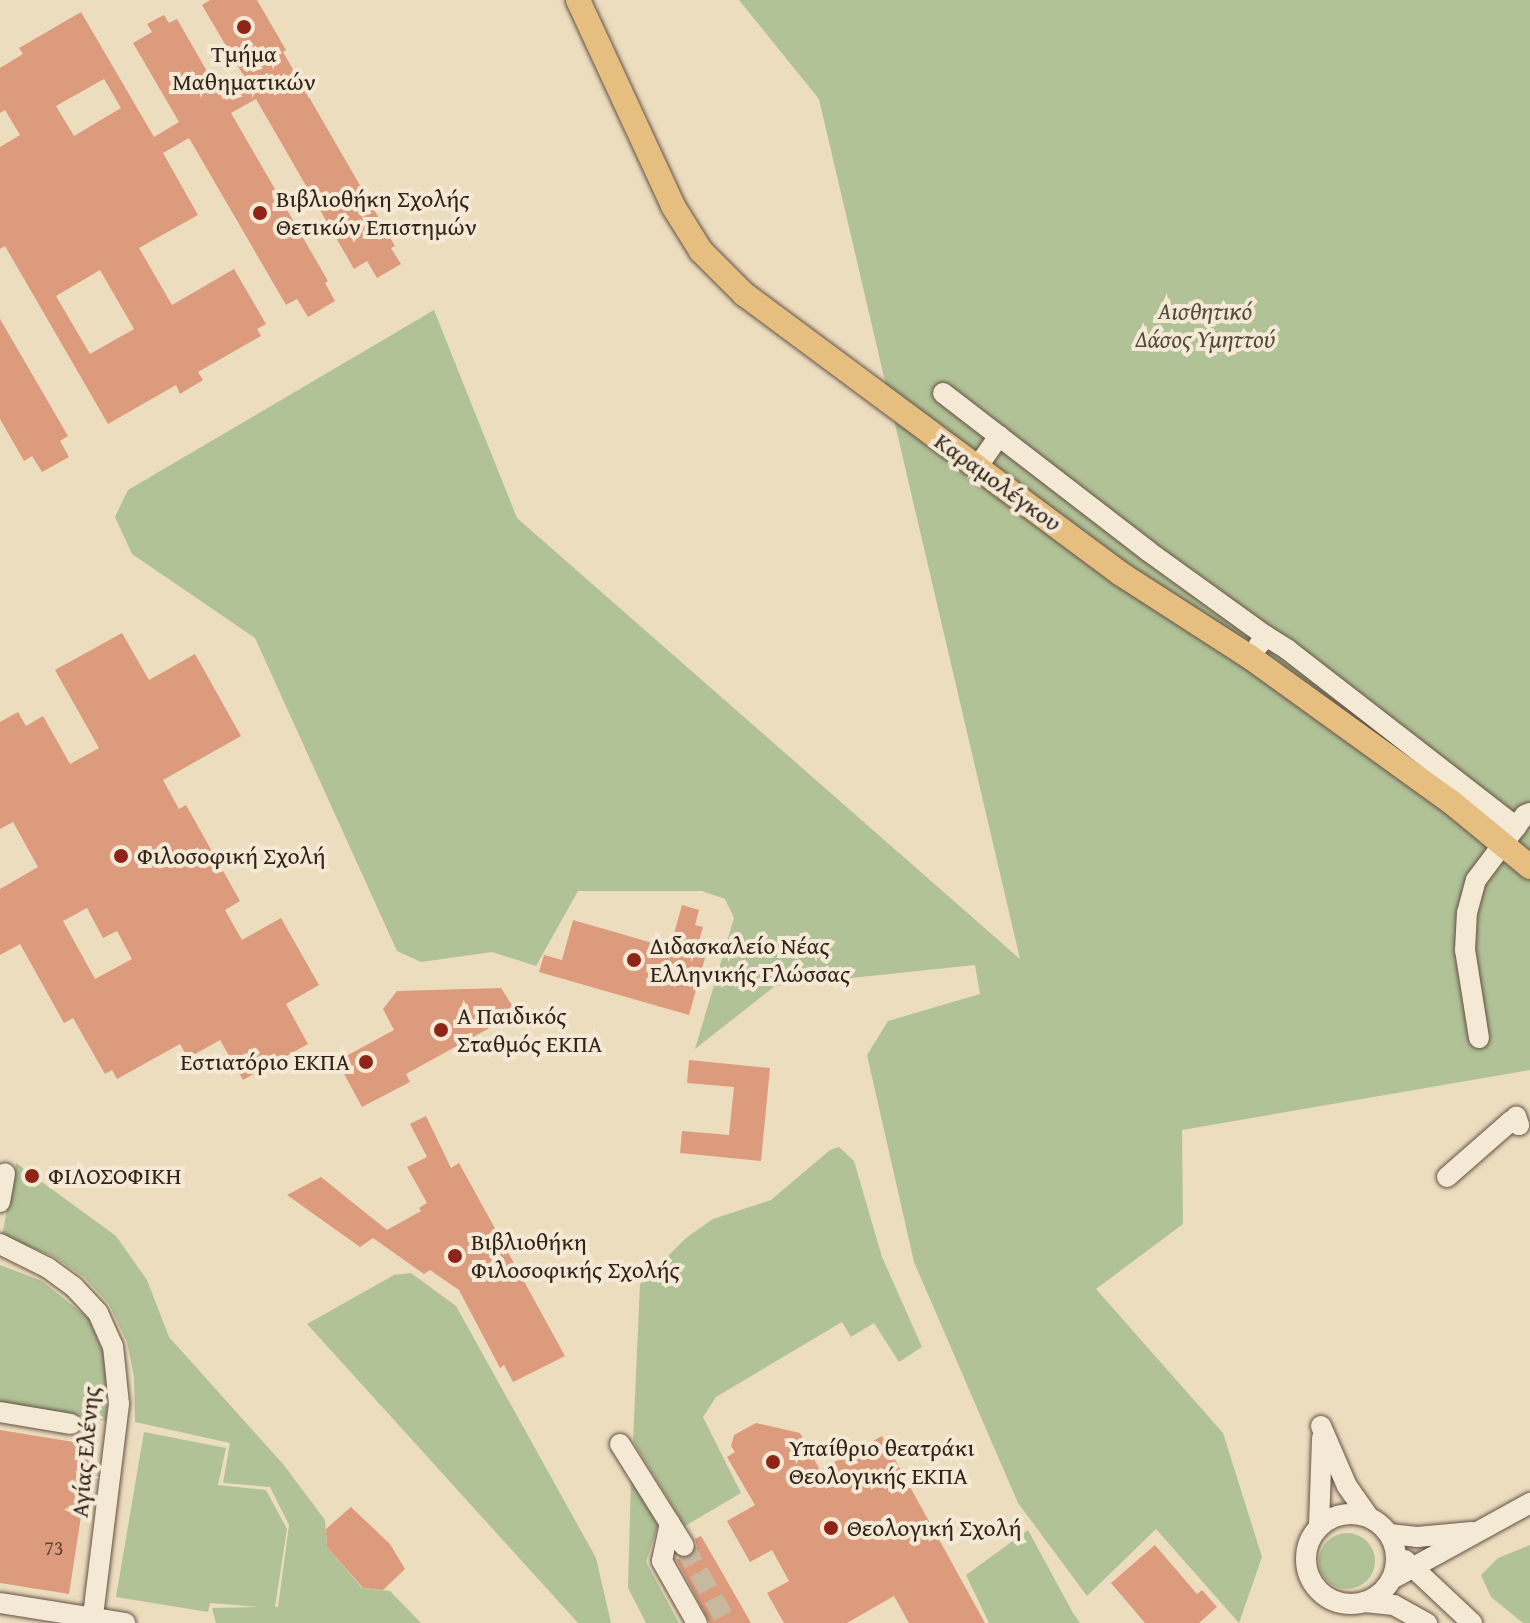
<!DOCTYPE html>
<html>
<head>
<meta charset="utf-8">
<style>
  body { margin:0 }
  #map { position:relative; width:1530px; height:1623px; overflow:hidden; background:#edddbf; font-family:"Gentium Book Plus",serif }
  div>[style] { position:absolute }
  .green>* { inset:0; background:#b2c297 }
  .round { border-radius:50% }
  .building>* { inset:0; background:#dd9b7d }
  .minor-tunnel>* { height:20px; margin-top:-10px; transform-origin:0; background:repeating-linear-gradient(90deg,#c8b89e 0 20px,transparent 0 30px) }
  .roads { filter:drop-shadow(0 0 2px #625244) drop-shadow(0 0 2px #625244) }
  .minor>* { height:20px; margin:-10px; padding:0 10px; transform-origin:10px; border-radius:10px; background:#f3e9d5 }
  .minor>.ring { margin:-10px; padding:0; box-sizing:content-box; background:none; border:20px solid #f3e9d5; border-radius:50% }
  .major>* { height:24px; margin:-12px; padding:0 12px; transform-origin:12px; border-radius:12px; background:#e6be80 }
  .dots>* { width:22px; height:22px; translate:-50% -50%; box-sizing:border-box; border:4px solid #f3e9d5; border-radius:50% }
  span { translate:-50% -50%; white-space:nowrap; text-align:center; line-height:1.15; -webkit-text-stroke:8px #f3e9d5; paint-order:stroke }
  .number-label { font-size:20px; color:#5e4134 }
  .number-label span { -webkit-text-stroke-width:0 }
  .poi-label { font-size:24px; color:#34231b }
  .left { translate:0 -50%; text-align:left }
  .right { translate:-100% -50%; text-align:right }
  .park-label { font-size:24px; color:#544b3a; font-style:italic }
  .street-label { font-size:24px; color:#34231b }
</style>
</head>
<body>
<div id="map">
  <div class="green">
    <i style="clip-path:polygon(739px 0,1530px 0,1530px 1070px,1182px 1130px,1183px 1224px,1096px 1289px,1223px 1433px,1262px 1557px,1239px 1623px,1156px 1529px,1087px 1596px,1018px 1503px,914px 1262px,867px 1055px,888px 1021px,980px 994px,975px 965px,775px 986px,695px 1049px,734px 918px,725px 899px,702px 891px,578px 891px,536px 966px,492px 952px,421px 962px,397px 951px,255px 638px,132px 554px,115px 517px,128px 490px,434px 310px,517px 518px,1020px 959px,819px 99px)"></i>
    <i style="clip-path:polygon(839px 1147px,854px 1161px,882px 1257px,922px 1347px,899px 1362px,874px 1323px,851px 1337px,842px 1322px,716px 1397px,703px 1417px,741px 1493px,685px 1526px,633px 1441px,640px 1284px,686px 1238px,713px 1219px,771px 1200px,830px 1150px)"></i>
    <i style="clip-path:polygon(16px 1163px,116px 1236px,147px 1280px,169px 1337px,283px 1464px,325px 1520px,327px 1547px,362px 1588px,390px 1591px,421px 1623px,216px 1623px,212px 1608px,258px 1607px,210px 1603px,208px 1612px,116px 1597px,144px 1432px,226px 1448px,218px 1485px,266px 1490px,287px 1529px,275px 1607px,278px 1607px,289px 1525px,270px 1487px,223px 1483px,230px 1443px,135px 1422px,134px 1377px,127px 1342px,109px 1304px,84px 1277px,53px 1256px,2px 1236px)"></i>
    <i style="clip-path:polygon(0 1265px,42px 1281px,89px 1319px,103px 1351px,108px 1382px,106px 1421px,0 1403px)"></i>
    <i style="clip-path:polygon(411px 1273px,456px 1306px,596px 1558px,611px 1623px,578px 1623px,307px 1324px,394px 1275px)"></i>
    <i style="clip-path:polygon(631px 1479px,658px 1525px,646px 1562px,679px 1623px,646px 1623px,628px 1588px)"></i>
    <i style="clip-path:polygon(1028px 1530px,1073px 1613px,1080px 1623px,989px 1623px,966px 1575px)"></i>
    <i class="round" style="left:1319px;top:1533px;width:56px;height:56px"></i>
    <i style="clip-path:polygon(1530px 1545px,1530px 1623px,1523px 1623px,1491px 1597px,1481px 1575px,1498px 1558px)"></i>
  </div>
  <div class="building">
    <i style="clip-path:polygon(evenodd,210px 0,257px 0,286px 50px,283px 52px,395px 246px,391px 248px,401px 264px,377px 278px,367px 261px,354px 269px,256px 99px,231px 113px,328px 281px,325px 283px,335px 301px,308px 317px,297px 299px,286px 305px,189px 138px,163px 153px,198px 215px,139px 248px,172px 305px,234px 269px,266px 324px,257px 329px,261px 336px,198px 372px,203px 380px,180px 394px,176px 385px,108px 424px,5px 246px,0 249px,0 147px,20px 135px,5px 110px,0 113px,0 68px,23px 54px,19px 48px,81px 12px,154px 137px,179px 122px,133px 43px,152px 32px,147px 24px,164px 15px,169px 23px,177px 19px,223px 99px,249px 85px,202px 5px,210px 0,104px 79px,121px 108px,74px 136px,56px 106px,104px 79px,210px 0,100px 270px,134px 329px,90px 354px,56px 296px,100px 270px)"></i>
    <i style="clip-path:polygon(0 319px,68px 436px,60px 441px,69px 457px,42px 472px,32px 456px,24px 461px,0 419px)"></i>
    <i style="clip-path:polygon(evenodd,122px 633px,149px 680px,195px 654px,241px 736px,163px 780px,179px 809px,186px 805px,240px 901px,225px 910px,242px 940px,281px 918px,319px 985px,286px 1004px,308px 1044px,243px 1080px,220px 1040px,188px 1058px,180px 1044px,117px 1079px,112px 1070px,105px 1074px,73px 1018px,64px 1023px,20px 944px,0 955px,0 889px,38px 867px,13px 822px,0 829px,0 722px,18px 712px,26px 726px,43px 716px,70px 764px,99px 748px,55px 670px,122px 633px,87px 908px,103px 938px,117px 931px,132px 959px,95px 979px,63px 921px,87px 908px)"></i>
    <i style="clip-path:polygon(682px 905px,699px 910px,695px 925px,703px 927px,695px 955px,705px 958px,689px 1015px,539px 972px,544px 955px,562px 960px,573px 920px,670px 948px)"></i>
    <i style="clip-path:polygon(501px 988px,517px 1013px,406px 1074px,410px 1082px,362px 1107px,337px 1061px,394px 1030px,383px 1009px,397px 991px)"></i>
    <i style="clip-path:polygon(689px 1060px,770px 1068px,761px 1161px,680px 1153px,682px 1131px,729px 1135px,734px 1087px,687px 1083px)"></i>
    <i style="clip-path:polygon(426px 1116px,451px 1168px,459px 1163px,565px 1356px,513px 1382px,504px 1365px,500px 1368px,459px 1290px,430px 1270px,424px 1274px,373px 1238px,360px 1247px,287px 1195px,321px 1177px,387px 1230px,421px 1211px,419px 1208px,427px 1203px,407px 1167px,427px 1157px,410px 1124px)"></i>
    <i style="clip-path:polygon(756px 1423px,800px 1433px,820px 1470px,882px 1436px,985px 1623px,909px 1623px,894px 1596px,847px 1623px,784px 1623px,767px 1593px,789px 1581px,772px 1550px,750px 1562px,727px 1521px,755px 1505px,727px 1457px,735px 1452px,731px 1446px,734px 1435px)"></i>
    <i style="clip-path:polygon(0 1430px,92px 1445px,69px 1594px,0 1583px)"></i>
    <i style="clip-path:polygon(351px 1507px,390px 1544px,405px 1569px,383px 1590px,363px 1588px,327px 1547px,326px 1529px)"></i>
    <i style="clip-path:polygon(701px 1536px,719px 1567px,751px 1623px,710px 1623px,676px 1559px,692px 1557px,697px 1546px,695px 1539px)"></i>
    <i style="clip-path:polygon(1155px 1545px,1197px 1594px,1202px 1590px,1217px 1607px,1199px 1623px,1145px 1623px,1111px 1583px)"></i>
  </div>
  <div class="minor-tunnel">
    <i style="left:684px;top:1546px;width:88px;rotate:60.8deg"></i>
  </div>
  <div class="roads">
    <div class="minor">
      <i style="left:943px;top:393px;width:259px;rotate:37.6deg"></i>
      <i style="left:1148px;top:551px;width:145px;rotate:35.8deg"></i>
      <i style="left:978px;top:466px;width:37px;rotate:-55deg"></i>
      <i style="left:1258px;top:646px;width:13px;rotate:-51deg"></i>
      <i style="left:1266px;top:636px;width:26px;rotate:32deg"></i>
      <i style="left:1288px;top:650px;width:289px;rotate:37.8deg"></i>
      <i style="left:1479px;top:1038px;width:89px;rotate:-99deg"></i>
      <i style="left:1465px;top:950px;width:37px;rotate:-87deg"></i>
      <i style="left:1467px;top:913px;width:34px;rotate:-75deg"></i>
      <i style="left:1476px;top:880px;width:81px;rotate:-53deg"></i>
      <i style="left:1525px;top:815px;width:5px;rotate:-22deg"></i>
      <i style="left:1447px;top:1177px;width:85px;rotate:-41.2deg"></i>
      <i style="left:1511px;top:1121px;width:9px;rotate:27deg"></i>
      <i style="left:1519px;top:1125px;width:9px;rotate:-108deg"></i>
      <i style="left:0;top:1202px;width:29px;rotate:-80deg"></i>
      <i style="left:0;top:1244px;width:54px;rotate:26.6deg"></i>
      <i style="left:48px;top:1268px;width:32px;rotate:36deg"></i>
      <i style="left:74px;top:1287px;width:35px;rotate:47deg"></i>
      <i style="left:98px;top:1313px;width:36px;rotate:66deg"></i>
      <i style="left:113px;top:1346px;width:58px;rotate:84.1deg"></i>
      <i style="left:119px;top:1404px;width:221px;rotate:97deg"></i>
      <i style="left:0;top:1412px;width:72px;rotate:9.6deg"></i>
      <i style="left:1321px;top:1426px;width:65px;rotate:66.6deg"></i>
      <i style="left:1347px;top:1486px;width:37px;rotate:55deg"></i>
      <i style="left:620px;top:1444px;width:120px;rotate:57.9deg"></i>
      <i class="ring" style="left:1306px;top:1514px;width:70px;height:70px"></i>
      <i style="left:670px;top:1523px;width:39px;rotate:102deg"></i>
      <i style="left:662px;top:1561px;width:71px;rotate:60.6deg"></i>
      <i style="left:1319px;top:1525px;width:87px;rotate:-88deg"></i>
      <i style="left:1389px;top:1534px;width:28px;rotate:6deg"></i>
      <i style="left:1417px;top:1537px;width:55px;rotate:-5.2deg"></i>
      <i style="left:1405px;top:1560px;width:92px;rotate:43.2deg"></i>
      <i style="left:1392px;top:1579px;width:158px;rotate:-28.8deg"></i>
      <i style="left:1365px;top:1602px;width:29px;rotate:6deg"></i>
      <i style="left:1394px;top:1605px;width:38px;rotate:29deg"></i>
      <i style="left:0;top:1603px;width:127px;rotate:9.1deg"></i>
    </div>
    <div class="major">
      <i style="left:578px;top:0;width:227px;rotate:65.2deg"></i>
      <i style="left:673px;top:206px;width:53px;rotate:58.1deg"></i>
      <i style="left:701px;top:251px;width:61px;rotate:45deg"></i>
      <i style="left:744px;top:294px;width:470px;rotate:36.6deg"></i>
      <i style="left:1121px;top:574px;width:153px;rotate:32.8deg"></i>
      <i style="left:1250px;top:657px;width:246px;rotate:35.8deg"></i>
      <i style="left:1450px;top:801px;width:104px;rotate:39.5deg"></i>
    </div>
  </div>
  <div class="dots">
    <i style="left:244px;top:27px;background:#8f2418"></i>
    <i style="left:260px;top:213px;background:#8f2418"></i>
    <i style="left:121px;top:856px;background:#8f2418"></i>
    <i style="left:634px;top:960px;background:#8f2418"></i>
    <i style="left:441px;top:1030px;background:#8f2418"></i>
    <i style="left:366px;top:1062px;background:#8f2418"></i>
    <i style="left:32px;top:1176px;background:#8f2418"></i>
    <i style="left:455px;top:1256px;background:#8f2418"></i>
    <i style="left:773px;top:1462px;background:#8f2418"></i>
    <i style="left:831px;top:1528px;background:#8f2418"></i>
  </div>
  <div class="number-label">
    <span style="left:54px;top:1547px">73</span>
  </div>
  <div class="poi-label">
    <span style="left:244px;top:68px">Τμήμα<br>Μαθηματικών</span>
    <span class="left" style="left:276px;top:213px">Βιβλιοθήκη Σχολής<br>Θετικών Επιστημών</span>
    <span class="left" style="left:137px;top:856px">Φιλοσοφική Σχολή</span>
    <span class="left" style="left:650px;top:960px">Διδασκαλείο Νέας<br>Ελληνικής Γλώσσας</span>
    <span class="left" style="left:457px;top:1030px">Α Παιδικός<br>Σταθμός ΕΚΠΑ</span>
    <span class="right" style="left:350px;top:1062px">Εστιατόριο ΕΚΠΑ</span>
    <span class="left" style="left:48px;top:1176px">ΦΙΛΟΣΟΦΙΚΗ</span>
    <span class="left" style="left:471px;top:1256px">Βιβλιοθήκη<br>Φιλοσοφικής Σχολής</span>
    <span class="left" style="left:789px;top:1462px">Υπαίθριο θεατράκι<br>Θεολογικής ΕΚΠΑ</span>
    <span class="left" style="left:847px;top:1528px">Θεολογική Σχολή</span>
  </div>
  <div class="park-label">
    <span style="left:1205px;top:325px">Αισθητικό<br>Δάσος Υμηττού</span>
  </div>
  <div class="street-label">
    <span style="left:998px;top:482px;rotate:36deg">Καραμολέγκου</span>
    <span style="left:85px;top:1452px;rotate:-85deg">Αγίας Ελένης</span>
  </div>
</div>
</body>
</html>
